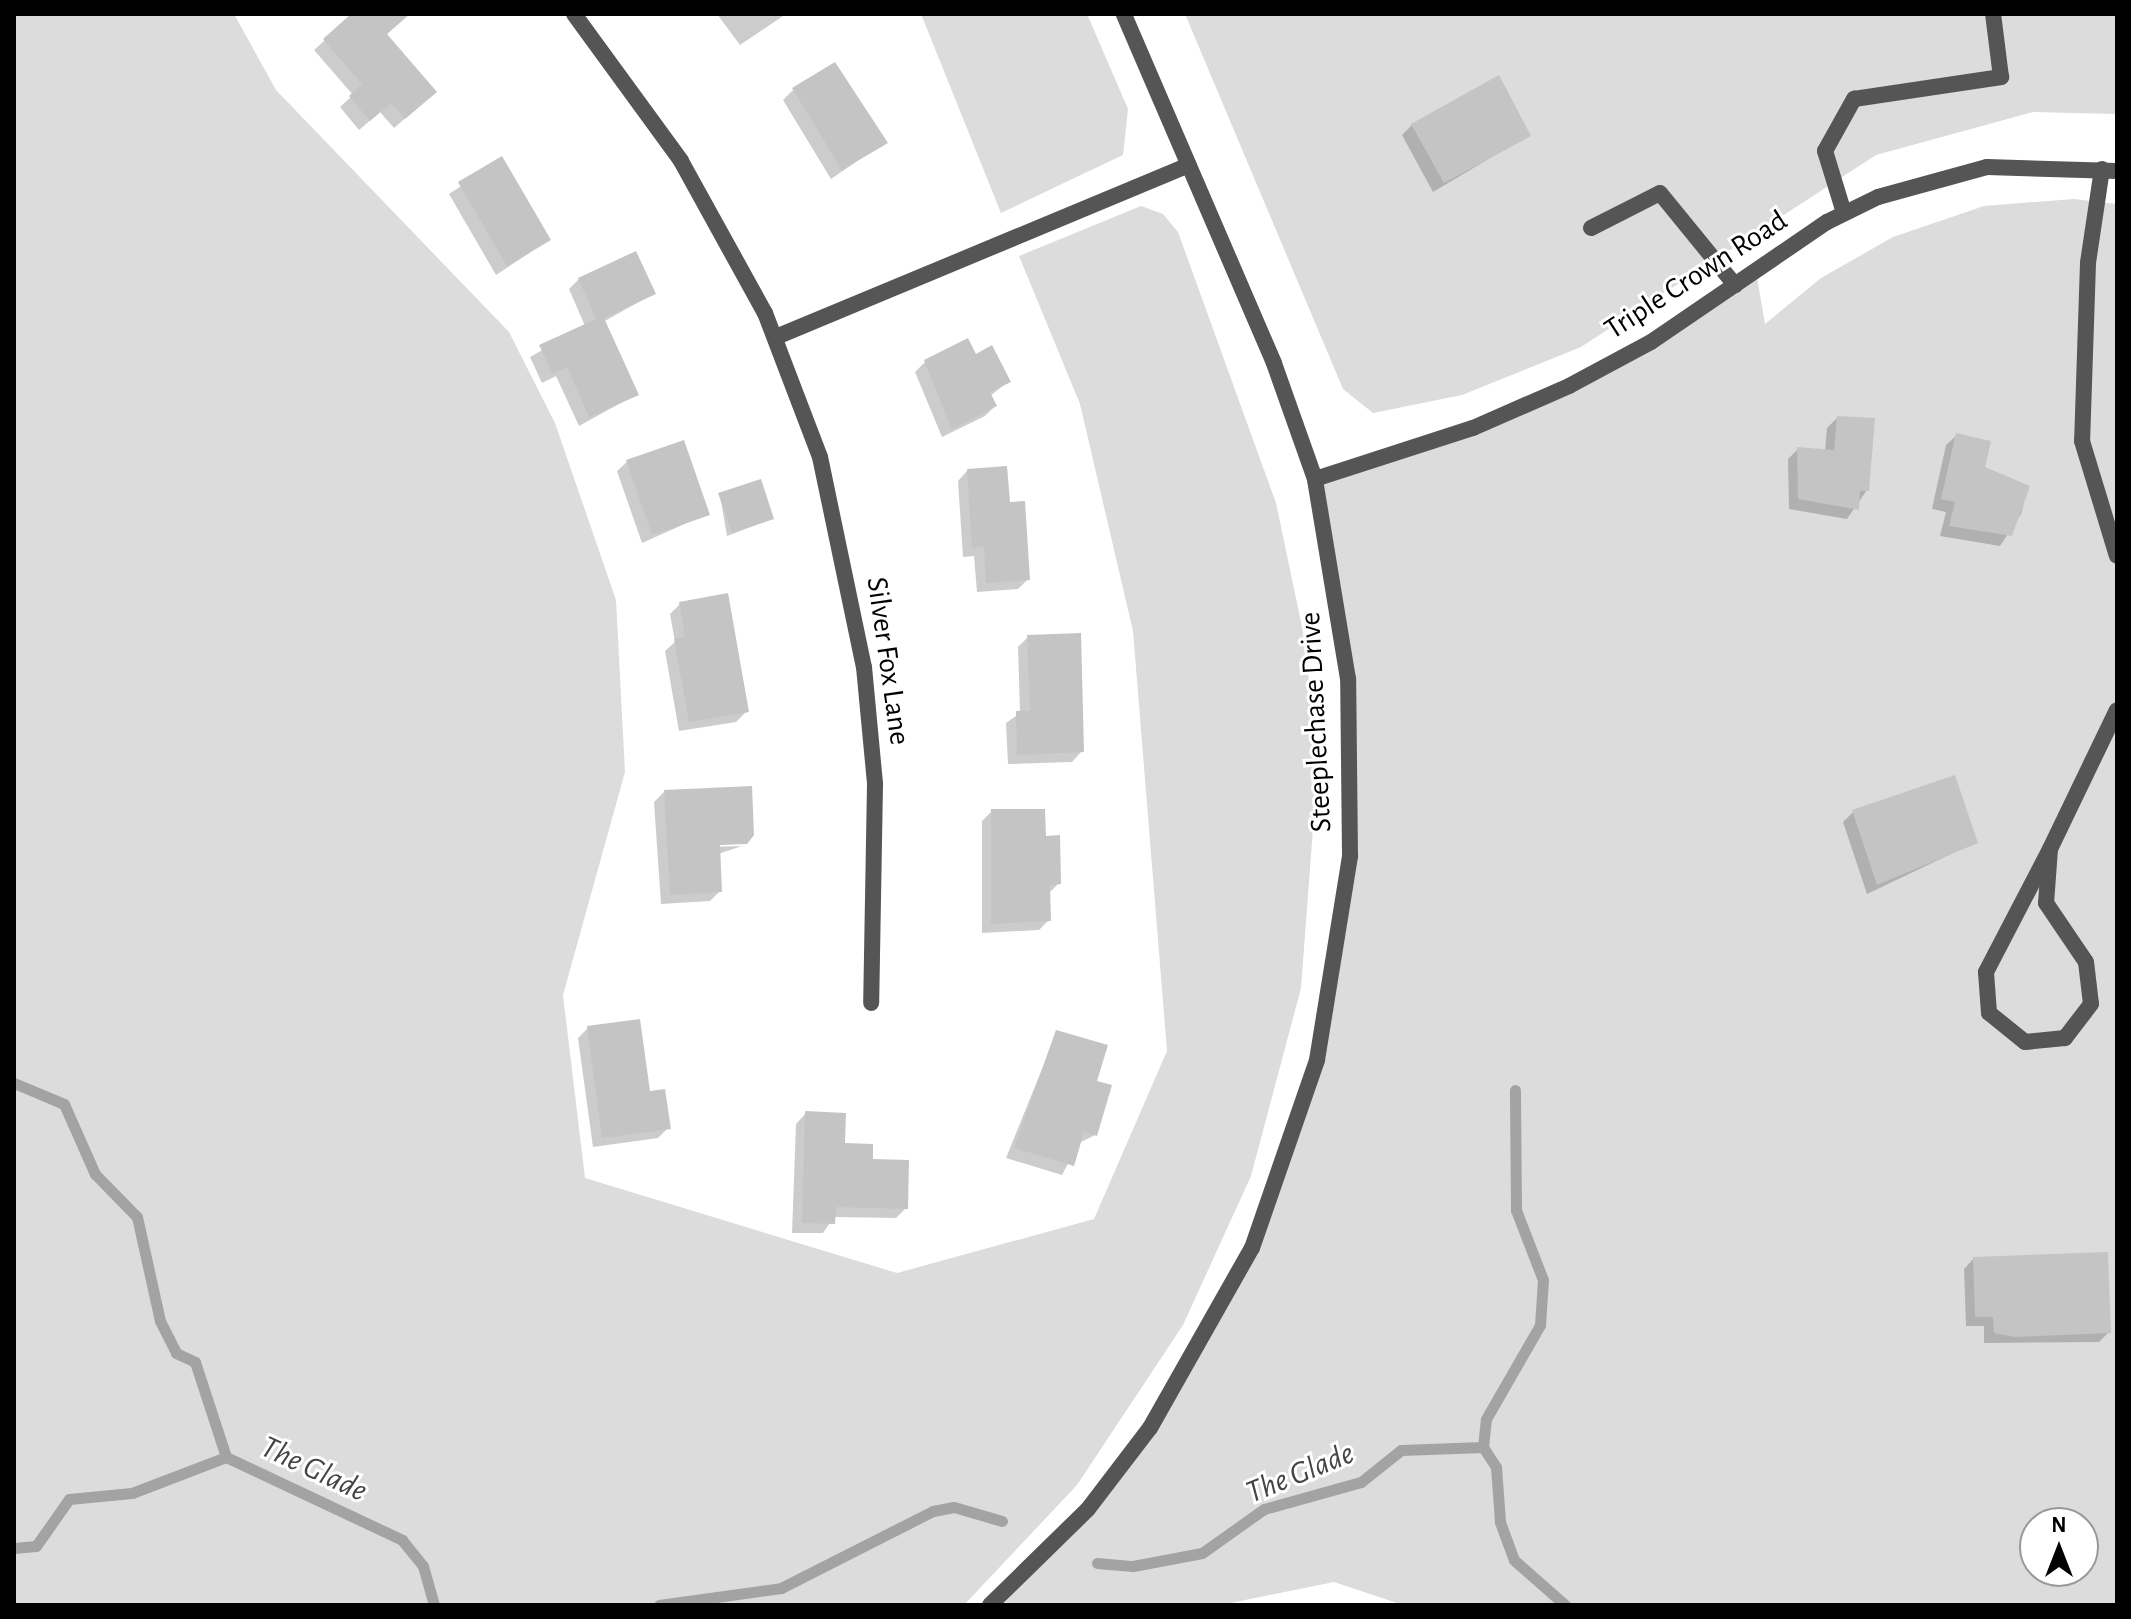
<!DOCTYPE html>
<html>
<head>
<meta charset="utf-8">
<style>
  body { margin:0 }
  #map { position:relative; width:2131px; height:1619px; overflow:hidden; background:#fff; font-family:"Alegreya Sans",sans-serif }
  div>[style] { position:absolute }
  .green>* { inset:0; background:#dcdcdc }
  .shadow>* { inset:0; background:#0003 }
  .stream>* { height:11px; margin:-5.5px; padding:0 5.5px; transform-origin:5.5px; border-radius:5.5px; background:#a3a3a3 }
  .building>* { inset:0; background:#c4c4c4 }
  .service>* { height:16px; margin:-8px; padding:0 8px; transform-origin:8px; border-radius:8px; background:#555 }
  .minor>* { height:16px; margin:-8px; padding:0 8px; transform-origin:8px; border-radius:8px; background:#555 }
  .tertiary>* { height:16px; margin:-8px; padding:0 8px; transform-origin:8px; border-radius:8px; background:#555 }
  span { translate:-50% -50%; white-space:nowrap; text-align:center; line-height:1.15; -webkit-text-stroke:6px #fff; paint-order:stroke }
  .street-label { font-size:30px; color:#000 }
  .water-label { font-size:32px; color:#444; font-style:italic }
  .frame { position:absolute; inset:0; border:16px solid #000; pointer-events:none }
  .north { position:absolute; left:2019px; top:1507px; width:80px; height:80px; box-sizing:border-box; background:#fff; border:2px solid #999; border-radius:50%; rotate:0deg; font-size:22px; font-weight:700; line-height:32px; text-align:center; color:#000 }
  .north::after { content:''; display:block; margin:auto; width:28px; height:36px; background:#000; clip-path:polygon(50% 0,100% 100%,50% 72%,0 100%) }
</style>
</head>
<body>
<div id="map">
  <div class="green">
    <i style="clip-path:polygon(14px 14px,234px 14px,276px 90px,509px 332px,555px 423px,616px 600px,625px 772px,563px 995px,585px 1178px,897px 1273px,1094px 1219px,1167px 1051px,1133px 631px,1080px 404px,1019px 256px,1141px 206px,1163px 214px,1178px 232px,1276px 503px,1306px 646px,1317px 776px,1301px 988px,1251px 1176px,1183px 1325px,1077px 1485px,964px 1605px,14px 1605px)"></i>
    <i style="clip-path:polygon(921px 14px,1087px 14px,1128px 109px,1123px 155px,1001px 213px)"></i>
    <i style="clip-path:polygon(1185px 14px,2117px 14px,2117px 114px,2033px 112px,1876px 155px,1581px 347px,1462px 395px,1373px 413px,1343px 389px)"></i>
    <i style="clip-path:polygon(evenodd,2074px 199px,2117px 204px,2117px 1605px,1403px 1605px,1334px 1582px,1221px 1605px,1003px 1605px,1088px 1509px,1207px 1336px,1288px 1157px,1338px 963px,1352px 754px,1315px 479px,1569px 386px,1756px 271px,1765px 324px,1821px 278px,1893px 237px,1984px 206px,2074px 199px,2035px 1523px,2083px 1523px,2083px 1571px,2035px 1571px,2035px 1523px)"></i>
  </div>
  <div class="shadow">
    <i style="clip-path:polygon(354px 14px,389px 14px,385px 35px,425px 101px,394px 128px,380px 112px,359px 130px,340px 107px,353px 95px,314px 50px)"></i>
    <i style="clip-path:polygon(717px 14px,786px 14px,740px 45px)"></i>
    <i style="clip-path:polygon(793px 90px,885px 142px,831px 179px,783px 100px)"></i>
    <i style="clip-path:polygon(1412px 125px,1529px 135px,1433px 192px,1402px 135px)"></i>
    <i style="clip-path:polygon(502px 159px,549px 240px,496px 275px,449px 194px)"></i>
    <i style="clip-path:polygon(579px 279px,653px 294px,603px 322px,637px 394px,579px 426px,556px 376px,542px 383px,530px 357px,585px 326px,569px 289px)"></i>
    <i style="clip-path:polygon(975px 356px,1008px 382px,990px 396px,995px 406px,985px 416px,942px 437px,915px 372px,925px 362px)"></i>
    <i style="clip-path:polygon(1837px 418px,1867px 490px,1847px 519px,1789px 509px,1788px 459px,1798px 449px,1825px 451px,1827px 428px)"></i>
    <i style="clip-path:polygon(1957px 435px,1982px 469px,2028px 487px,2021px 514px,2000px 546px,1940px 536px,1946px 512px,1932px 509px,1946px 445px)"></i>
    <i style="clip-path:polygon(628px 461px,707px 514px,642px 543px,617px 471px)"></i>
    <i style="clip-path:polygon(968px 470px,1008px 505px,1028px 579px,1018px 589px,977px 592px,974px 556px,963px 557px,958px 481px)"></i>
    <i style="clip-path:polygon(720px 495px,772px 519px,727px 536px)"></i>
    <i style="clip-path:polygon(680px 604px,746px 712px,736px 722px,679px 731px,665px 651px,675px 642px,670px 614px)"></i>
    <i style="clip-path:polygon(1028px 637px,1082px 751px,1072px 762px,1008px 764px,1006px 723px,1020px 713px,1018px 647px)"></i>
    <i style="clip-path:polygon(664px 792px,710px 847px,742px 846px,718px 854px,720px 891px,710px 901px,661px 904px,654px 802px)"></i>
    <i style="clip-path:polygon(992px 811px,1044px 838px,1059px 883px,1048px 894px,1049px 920px,1039px 930px,982px 933px,982px 821px)"></i>
    <i style="clip-path:polygon(1853px 812px,1976px 842px,1867px 894px,1843px 822px)"></i>
    <i style="clip-path:polygon(588px 1028px,648px 1093px,668px 1128px,658px 1138px,593px 1147px,578px 1038px)"></i>
    <i style="clip-path:polygon(1057px 1032px,1094px 1082px,1095px 1135px,1079px 1143px,1062px 1175px,1006px 1158px)"></i>
    <i style="clip-path:polygon(806px 1113px,906px 1208px,896px 1218px,834px 1217px,823px 1233px,792px 1233px,796px 1124px)"></i>
    <i style="clip-path:polygon(1974px 1258px,2109px 1332px,2099px 1342px,1984px 1343px,1984px 1326px,1966px 1326px,1964px 1269px)"></i>
  </div>
  <div class="stream">
    <i style="left:14px;top:1083px;width:54px;rotate:22.8deg"></i>
    <i style="left:64px;top:1104px;width:77px;rotate:66.1deg"></i>
    <i style="left:95px;top:1174px;width:60px;rotate:45.7deg"></i>
    <i style="left:137px;top:1217px;width:107px;rotate:77.5deg"></i>
    <i style="left:160px;top:1321px;width:36px;rotate:63deg"></i>
    <i style="left:176px;top:1353px;width:21px;rotate:25deg"></i>
    <i style="left:195px;top:1362px;width:100px;rotate:71.9deg"></i>
    <i style="left:1483px;top:1447px;width:28px;rotate:-84deg"></i>
    <i style="left:1486px;top:1419px;width:108px;rotate:-60.1deg"></i>
    <i style="left:1540px;top:1325px;width:45px;rotate:-86.2deg"></i>
    <i style="left:1543px;top:1280px;width:75px;rotate:-111.1deg"></i>
    <i style="left:1516px;top:1210px;width:120px;rotate:-90.5deg"></i>
    <i style="left:1483px;top:1447px;width:24px;rotate:57deg"></i>
    <i style="left:1496px;top:1467px;width:55px;rotate:85.8deg"></i>
    <i style="left:1500px;top:1522px;width:40px;rotate:69.8deg"></i>
    <i style="left:1514px;top:1560px;width:68px;rotate:41.4deg"></i>
    <i style="left:14px;top:1548px;width:22px;rotate:-5deg"></i>
    <i style="left:36px;top:1546px;width:57px;rotate:-54.9deg"></i>
    <i style="left:69px;top:1499px;width:63px;rotate:-5.4deg"></i>
    <i style="left:132px;top:1493px;width:101px;rotate:-21deg"></i>
    <i style="left:226px;top:1457px;width:195px;rotate:25.2deg"></i>
    <i style="left:402px;top:1540px;width:33px;rotate:51deg"></i>
    <i style="left:423px;top:1566px;width:41px;rotate:74.2deg"></i>
    <i style="left:1097px;top:1563px;width:36px;rotate:5deg"></i>
    <i style="left:1133px;top:1566px;width:70px;rotate:-10.7deg"></i>
    <i style="left:1202px;top:1553px;width:76px;rotate:-35.4deg"></i>
    <i style="left:1264px;top:1509px;width:101px;rotate:-15.6deg"></i>
    <i style="left:1361px;top:1482px;width:51px;rotate:-38.7deg"></i>
    <i style="left:1401px;top:1450px;width:82px;rotate:-2.1deg"></i>
    <i style="left:659px;top:1605px;width:123px;rotate:-7.9deg"></i>
    <i style="left:781px;top:1588px;width:170px;rotate:-26.9deg"></i>
    <i style="left:933px;top:1511px;width:21px;rotate:-11deg"></i>
    <i style="left:954px;top:1507px;width:50px;rotate:16.3deg"></i>
  </div>
  <div class="building">
    <i style="clip-path:polygon(351px 14px,410px 14px,387px 34px,437px 92px,405px 119px,391px 103px,370px 121px,349px 96px,362px 84px,323px 39px)"></i>
    <i style="clip-path:polygon(835px 62px,888px 143px,842px 170px,792px 88px)"></i>
    <i style="clip-path:polygon(1499px 75px,1531px 136px,1444px 183px,1411px 124px)"></i>
    <i style="clip-path:polygon(502px 156px,551px 240px,507px 266px,458px 182px)"></i>
    <i style="clip-path:polygon(636px 251px,656px 294px,604px 318px,639px 395px,589px 417px,567px 367px,553px 374px,539px 345px,596px 319px,578px 278px)"></i>
    <i style="clip-path:polygon(968px 338px,976px 354px,992px 345px,1011px 382px,990px 392px,997px 406px,952px 429px,924px 360px)"></i>
    <i style="clip-path:polygon(1837px 416px,1875px 418px,1869px 491px,1860px 491px,1859px 510px,1798px 499px,1797px 447px,1834px 450px)"></i>
    <i style="clip-path:polygon(1956px 433px,1991px 441px,1985px 467px,2030px 486px,2012px 536px,1949px 526px,1955px 502px,1941px 499px)"></i>
    <i style="clip-path:polygon(684px 440px,710px 515px,652px 535px,626px 460px)"></i>
    <i style="clip-path:polygon(1007px 466px,1010px 502px,1025px 501px,1030px 580px,986px 583px,984px 546px,972px 548px,967px 469px)"></i>
    <i style="clip-path:polygon(761px 479px,774px 519px,732px 533px,718px 493px)"></i>
    <i style="clip-path:polygon(728px 593px,749px 712px,689px 722px,674px 639px,685px 637px,679px 602px)"></i>
    <i style="clip-path:polygon(1081px 633px,1084px 752px,1017px 755px,1016px 711px,1030px 711px,1027px 635px)"></i>
    <i style="clip-path:polygon(1955px 775px,1978px 843px,1877px 885px,1852px 810px)"></i>
    <i style="clip-path:polygon(752px 786px,754px 835px,747px 844px,720px 845px,722px 892px,670px 895px,664px 790px)"></i>
    <i style="clip-path:polygon(991px 809px,1045px 809px,1046px 836px,1060px 835px,1061px 884px,1050px 885px,1051px 921px,991px 924px)"></i>
    <i style="clip-path:polygon(640px 1019px,650px 1091px,665px 1089px,671px 1129px,602px 1138px,587px 1026px)"></i>
    <i style="clip-path:polygon(1056px 1030px,1108px 1045px,1097px 1081px,1112px 1085px,1097px 1136px,1084px 1132px,1074px 1166px,1014px 1148px)"></i>
    <i style="clip-path:polygon(805px 1111px,846px 1113px,845px 1143px,873px 1144px,873px 1159px,909px 1160px,908px 1209px,836px 1207px,835px 1224px,802px 1223px)"></i>
    <i style="clip-path:polygon(2108px 1252px,2111px 1333px,2015px 1337px,1994px 1333px,1993px 1317px,1975px 1317px,1973px 1257px)"></i>
  </div>
  <div class="service">
    <i style="left:2102px;top:169px;width:95px;rotate:98.5deg"></i>
    <i style="left:2088px;top:263px;width:178px;rotate:91.9deg"></i>
    <i style="left:2082px;top:441px;width:120px;rotate:73.1deg"></i>
    <i style="left:1844px;top:213px;width:65px;rotate:-107deg"></i>
    <i style="left:1825px;top:151px;width:60px;rotate:-60.9deg"></i>
    <i style="left:1854px;top:99px;width:149px;rotate:-8.5deg"></i>
    <i style="left:2001px;top:77px;width:64px;rotate:-97.2deg"></i>
    <i style="left:1591px;top:228px;width:77px;rotate:-26.9deg"></i>
    <i style="left:1660px;top:193px;width:119px;rotate:50.8deg"></i>
    <i style="left:2050px;top:849px;width:54px;rotate:94.2deg"></i>
    <i style="left:2046px;top:903px;width:71px;rotate:55.9deg"></i>
    <i style="left:2086px;top:962px;width:42px;rotate:83.2deg"></i>
    <i style="left:2091px;top:1004px;width:43px;rotate:127.4deg"></i>
    <i style="left:2065px;top:1038px;width:40px;rotate:174.3deg"></i>
    <i style="left:2025px;top:1042px;width:46px;rotate:-141.1deg"></i>
    <i style="left:1989px;top:1013px;width:41px;rotate:-94.2deg"></i>
    <i style="left:1986px;top:972px;width:139px;rotate:-62.5deg"></i>
    <i style="left:2050px;top:849px;width:154px;rotate:-64.3deg"></i>
  </div>
  <div class="minor">
    <i style="left:574px;top:14px;width:182px;rotate:53.9deg"></i>
    <i style="left:681px;top:161px;width:174px;rotate:61.1deg"></i>
    <i style="left:765px;top:313px;width:154px;rotate:69.1deg"></i>
    <i style="left:820px;top:457px;width:215px;rotate:78.2deg"></i>
    <i style="left:864px;top:667px;width:118px;rotate:84.6deg"></i>
    <i style="left:875px;top:784px;width:219px;rotate:91deg"></i>
    <i style="left:776px;top:337px;width:447px;rotate:-22.6deg"></i>
    <i style="left:1315px;top:479px;width:166px;rotate:-17.9deg"></i>
    <i style="left:1473px;top:428px;width:105px;rotate:-23.6deg"></i>
    <i style="left:1569px;top:386px;width:93px;rotate:-28.2deg"></i>
    <i style="left:1651px;top:342px;width:213px;rotate:-34.3deg"></i>
    <i style="left:1827px;top:222px;width:57px;rotate:-26.1deg"></i>
    <i style="left:1878px;top:197px;width:113px;rotate:-15.4deg"></i>
    <i style="left:1987px;top:167px;width:130px;rotate:1.8deg"></i>
  </div>
  <div class="tertiary">
    <i style="left:990px;top:1605px;width:137px;rotate:-44.4deg"></i>
    <i style="left:1088px;top:1509px;width:102px;rotate:-52.6deg"></i>
    <i style="left:1150px;top:1428px;width:207px;rotate:-60.5deg"></i>
    <i style="left:1252px;top:1248px;width:199px;rotate:-70.9deg"></i>
    <i style="left:1317px;top:1060px;width:207px;rotate:-80.8deg"></i>
    <i style="left:1350px;top:856px;width:177px;rotate:-90.6deg"></i>
    <i style="left:1348px;top:679px;width:203px;rotate:-99.4deg"></i>
    <i style="left:1315px;top:479px;width:123px;rotate:-109.5deg"></i>
    <i style="left:1274px;top:363px;width:380px;rotate:-113.3deg"></i>
  </div>
  <div class="street-label">
    <span style="left:1696px;top:275px;rotate:-33deg">Triple Crown Road</span>
    <span style="left:888px;top:661px;rotate:82deg">Silver Fox Lane</span>
    <span style="left:1316px;top:722px;rotate:-93deg">Steeplechase Drive</span>
  </div>
  <div class="water-label">
    <span style="left:314px;top:1469px;rotate:25deg">The Glade</span>
    <span style="left:1300px;top:1473px;rotate:-22deg">The Glade</span>
  </div>
  <div class="frame"></div>
  <div class="north">N</div>
</div>
</body>
</html>
